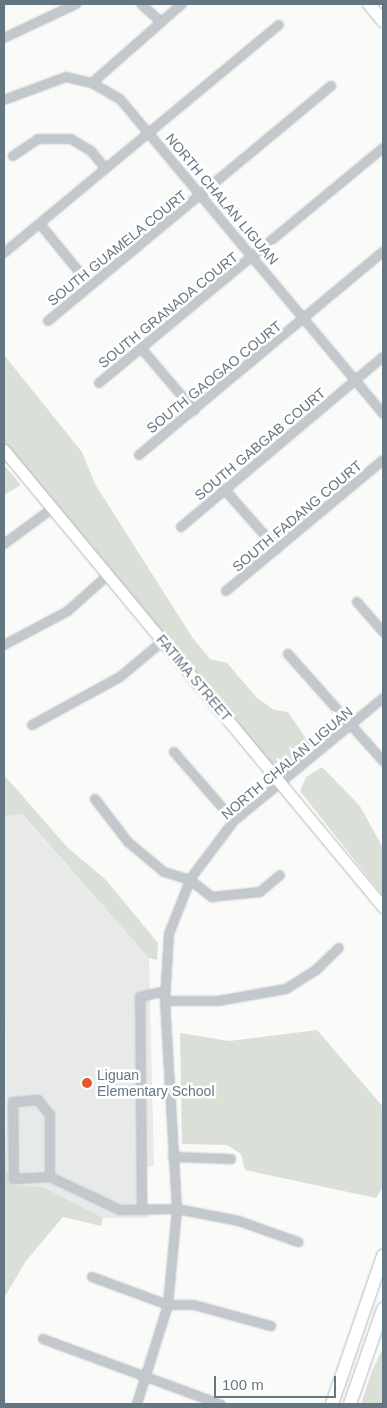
<!DOCTYPE html>
<html>
<head>
<meta charset="utf-8">
<style>
  body { margin:0 }
  #map { position:relative; width:387px; height:1408px; overflow:hidden; background:#fafaf8; font-family:Helvetica,sans-serif }
  div>[style] { position:absolute }
  .built>* { inset:0; background:#e8e9e9 }
  .green>* { inset:0; background:#dadfd7 }
  .roads { filter:drop-shadow(0 0 1px #b3babf) drop-shadow(0 0 1px #b3babf) }
  .street>* { height:8px; margin:-4px; padding:0 4px; transform-origin:4px; border-radius:4px; background:#c3c8cc }
  .secondary>* { height:11px; margin:-5.5px; padding:0 5.5px; transform-origin:5.5px; border-radius:5.5px; background:#fff }
  .primary>* { height:12px; margin:-6px; padding:0 6px; transform-origin:6px; border-radius:6px; background:#fff }
  .dots>* { width:14px; height:14px; translate:-50% -50%; box-sizing:border-box; border:2px solid #fff; border-radius:50% }
  span { translate:-50% -50%; white-space:nowrap; text-align:center; line-height:1.15; -webkit-text-stroke:5px #fff; paint-order:stroke }
  .street-label { font-size:14px; color:#657683 }
  .poi-label { font-size:14px; color:#657683 }
  .left { translate:0 -50%; text-align:left }
  .frame { position:absolute; inset:0; border:5px solid #657683; pointer-events:none }
  .scale { position:absolute; left:214px; top:1376px; width:122px; height:22px; box-sizing:border-box; border:2px solid #657683; border-top:0; padding-left:6px; font-size:15px; line-height:18px; white-space:nowrap; color:#657683; -webkit-text-stroke:4px #fff; paint-order:stroke }
</style>
</head>
<body>
<div id="map">
  <div class="built">
    <i style="clip-path:polygon(8px 813px,21px 814px,149px 958px,154px 1166px,147px 1167px,148px 1218px,103px 1218px,43px 1187px,15px 1187px,6px 1170px,4px 816px)"></i>
  </div>
  <div class="green">
    <i style="clip-path:polygon(4px 355px,82px 452px,95px 484px,192px 637px,210px 659px,227px 663px,256px 697px,274px 710px,288px 712px,311px 746px,296px 764px,272px 767px,4px 443px)"></i>
    <i style="clip-path:polygon(4px 465px,21px 485px,4px 495px)"></i>
    <i style="clip-path:polygon(322px 767px,360px 806px,383px 848px,383px 896px,300px 791px,306px 777px)"></i>
    <i style="clip-path:polygon(4px 775px,68px 848px,105px 879px,158px 943px,157px 960px,149px 958px,22px 814px,4px 816px)"></i>
    <i style="clip-path:polygon(317px 1030px,383px 1107px,383px 1187px,376px 1198px,245px 1170px,241px 1154px,227px 1145px,182px 1144px,180px 1033px,229px 1041px)"></i>
    <i style="clip-path:polygon(4px 1080px,6px 1170px,15px 1186px,43px 1187px,103px 1218px,101px 1226px,63px 1217px,26px 1261px,4px 1298px)"></i>
    <i style="clip-path:polygon(383px 1348px,383px 1404px,361px 1404px,372px 1371px)"></i>
  </div>
  <div class="roads">
    <div class="street">
      <i style="left:141px;top:4px;width:27px;rotate:42deg"></i>
      <i style="left:4px;top:38px;width:80px;rotate:-25.3deg"></i>
      <i style="left:92px;top:83px;width:120px;rotate:-41.3deg"></i>
      <i style="left:4px;top:100px;width:66px;rotate:-20.4deg"></i>
      <i style="left:66px;top:77px;width:27px;rotate:13deg"></i>
      <i style="left:92px;top:83px;width:32px;rotate:30deg"></i>
      <i style="left:120px;top:99px;width:410px;rotate:50.1deg"></i>
      <i style="left:13px;top:156px;width:30px;rotate:-34deg"></i>
      <i style="left:38px;top:139px;width:33px"></i>
      <i style="left:71px;top:139px;width:23px;rotate:31deg"></i>
      <i style="left:91px;top:151px;width:23px;rotate:50deg"></i>
      <i style="left:40px;top:224px;width:79px;rotate:50.7deg"></i>
      <i style="left:4px;top:253px;width:357px;rotate:-39.7deg"></i>
      <i style="left:48px;top:321px;width:368px;rotate:-39.7deg"></i>
      <i style="left:141px;top:348px;width:82px;rotate:49.5deg"></i>
      <i style="left:99px;top:383px;width:369px;rotate:-39.6deg"></i>
      <i style="left:139px;top:455px;width:317px;rotate:-39.8deg"></i>
      <i style="left:224px;top:489px;width:80px;rotate:48.5deg"></i>
      <i style="left:181px;top:527px;width:264px;rotate:-40.1deg"></i>
      <i style="left:4px;top:544px;width:61px;rotate:-36.3deg"></i>
      <i style="left:226px;top:591px;width:204px;rotate:-39.8deg"></i>
      <i style="left:357px;top:602px;width:40px;rotate:49deg"></i>
      <i style="left:4px;top:645px;width:72px;rotate:-28deg"></i>
      <i style="left:68px;top:611px;width:54px;rotate:-42deg"></i>
      <i style="left:288px;top:654px;width:143px;rotate:48.4deg"></i>
      <i style="left:32px;top:725px;width:100px;rotate:-28.6deg"></i>
      <i style="left:120px;top:677px;width:56px;rotate:-39.9deg"></i>
      <i style="left:174px;top:752px;width:91px;rotate:49deg"></i>
      <i style="left:95px;top:799px;width:54px;rotate:52.5deg"></i>
      <i style="left:128px;top:842px;width:47px;rotate:39.8deg"></i>
      <i style="left:164px;top:872px;width:27px;rotate:17deg"></i>
      <i style="left:190px;top:880px;width:28px;rotate:38deg"></i>
      <i style="left:212px;top:897px;width:48px;rotate:-5.9deg"></i>
      <i style="left:260px;top:892px;width:26px;rotate:-40deg"></i>
      <i style="left:165px;top:1001px;width:53px"></i>
      <i style="left:218px;top:1001px;width:69px;rotate:-10deg"></i>
      <i style="left:286px;top:989px;width:34px;rotate:-32deg"></i>
      <i style="left:315px;top:971px;width:33px;rotate:-44deg"></i>
      <i style="left:173px;top:1157px;width:58px;rotate:2deg"></i>
      <i style="left:50px;top:1177px;width:62px;rotate:-90deg"></i>
      <i style="left:50px;top:1115px;width:19px;rotate:-129deg"></i>
      <i style="left:38px;top:1100px;width:25px;rotate:175deg"></i>
      <i style="left:13px;top:1102px;width:77px;rotate:89.3deg"></i>
      <i style="left:14px;top:1179px;width:36px;rotate:-3deg"></i>
      <i style="left:50px;top:1177px;width:77px;rotate:25.2deg"></i>
      <i style="left:120px;top:1210px;width:57px;rotate:-1deg"></i>
      <i style="left:177px;top:1209px;width:63px;rotate:11deg"></i>
      <i style="left:239px;top:1221px;width:63px;rotate:19.6deg"></i>
      <i style="left:142px;top:1208px;width:211px;rotate:-90.5deg"></i>
      <i style="left:140px;top:997px;width:26px;rotate:-13deg"></i>
      <i style="left:92px;top:1277px;width:81px;rotate:20.2deg"></i>
      <i style="left:168px;top:1305px;width:26px"></i>
      <i style="left:194px;top:1305px;width:80px;rotate:15.3deg"></i>
      <i style="left:43px;top:1339px;width:189px;rotate:20.2deg"></i>
      <i style="left:137px;top:1404px;width:104px;rotate:-72.6deg"></i>
      <i style="left:168px;top:1305px;width:96px;rotate:-84.6deg"></i>
      <i style="left:177px;top:1209px;width:208px;rotate:-93.3deg"></i>
      <i style="left:165px;top:1001px;width:67px;rotate:-86.6deg"></i>
      <i style="left:169px;top:934px;width:60px;rotate:-68.6deg"></i>
      <i style="left:191px;top:878px;width:71px;rotate:-53deg"></i>
      <i style="left:234px;top:821px;width:193px;rotate:-39.5deg"></i>
    </div>
    <div class="secondary">
      <i style="left:4px;top:450px;width:594px;rotate:50.33deg"></i>
    </div>
    <div class="primary">
      <i style="left:369px;top:4px;width:22px;rotate:51deg"></i>
      <i style="left:332px;top:1404px;width:157px;rotate:-71deg"></i>
      <i style="left:350px;top:1404px;width:101px;rotate:-70.8deg"></i>
    </div>
  </div>
  <div class="dots">
    <i style="left:87px;top:1083px;background:#e4572e"></i>
  </div>
  <div class="street-label">
    <span style="left:222px;top:199px;rotate:50deg">NORTH CHALAN LIGUAN</span>
    <span style="left:117px;top:248px;rotate:-39deg">SOUTH GUAMELA COURT</span>
    <span style="left:168px;top:310px;rotate:-39deg">SOUTH GRANADA COURT</span>
    <span style="left:214px;top:377px;rotate:-39deg">SOUTH GAOGAO COURT</span>
    <span style="left:260px;top:444px;rotate:-40deg">SOUTH GABGAB COURT</span>
    <span style="left:297px;top:516px;rotate:-40deg">SOUTH FADANG COURT</span>
    <span style="left:194px;top:678px;rotate:50deg">FATIMA STREET</span>
    <span style="left:287px;top:763px;rotate:-40deg">NORTH CHALAN LIGUAN</span>
  </div>
  <div class="poi-label">
    <span class="left" style="left:97px;top:1083px">Liguan<br>Elementary School</span>
  </div>
  <div class="frame"></div>
  <div class="scale">100 m</div>
</div>
</body>
</html>
